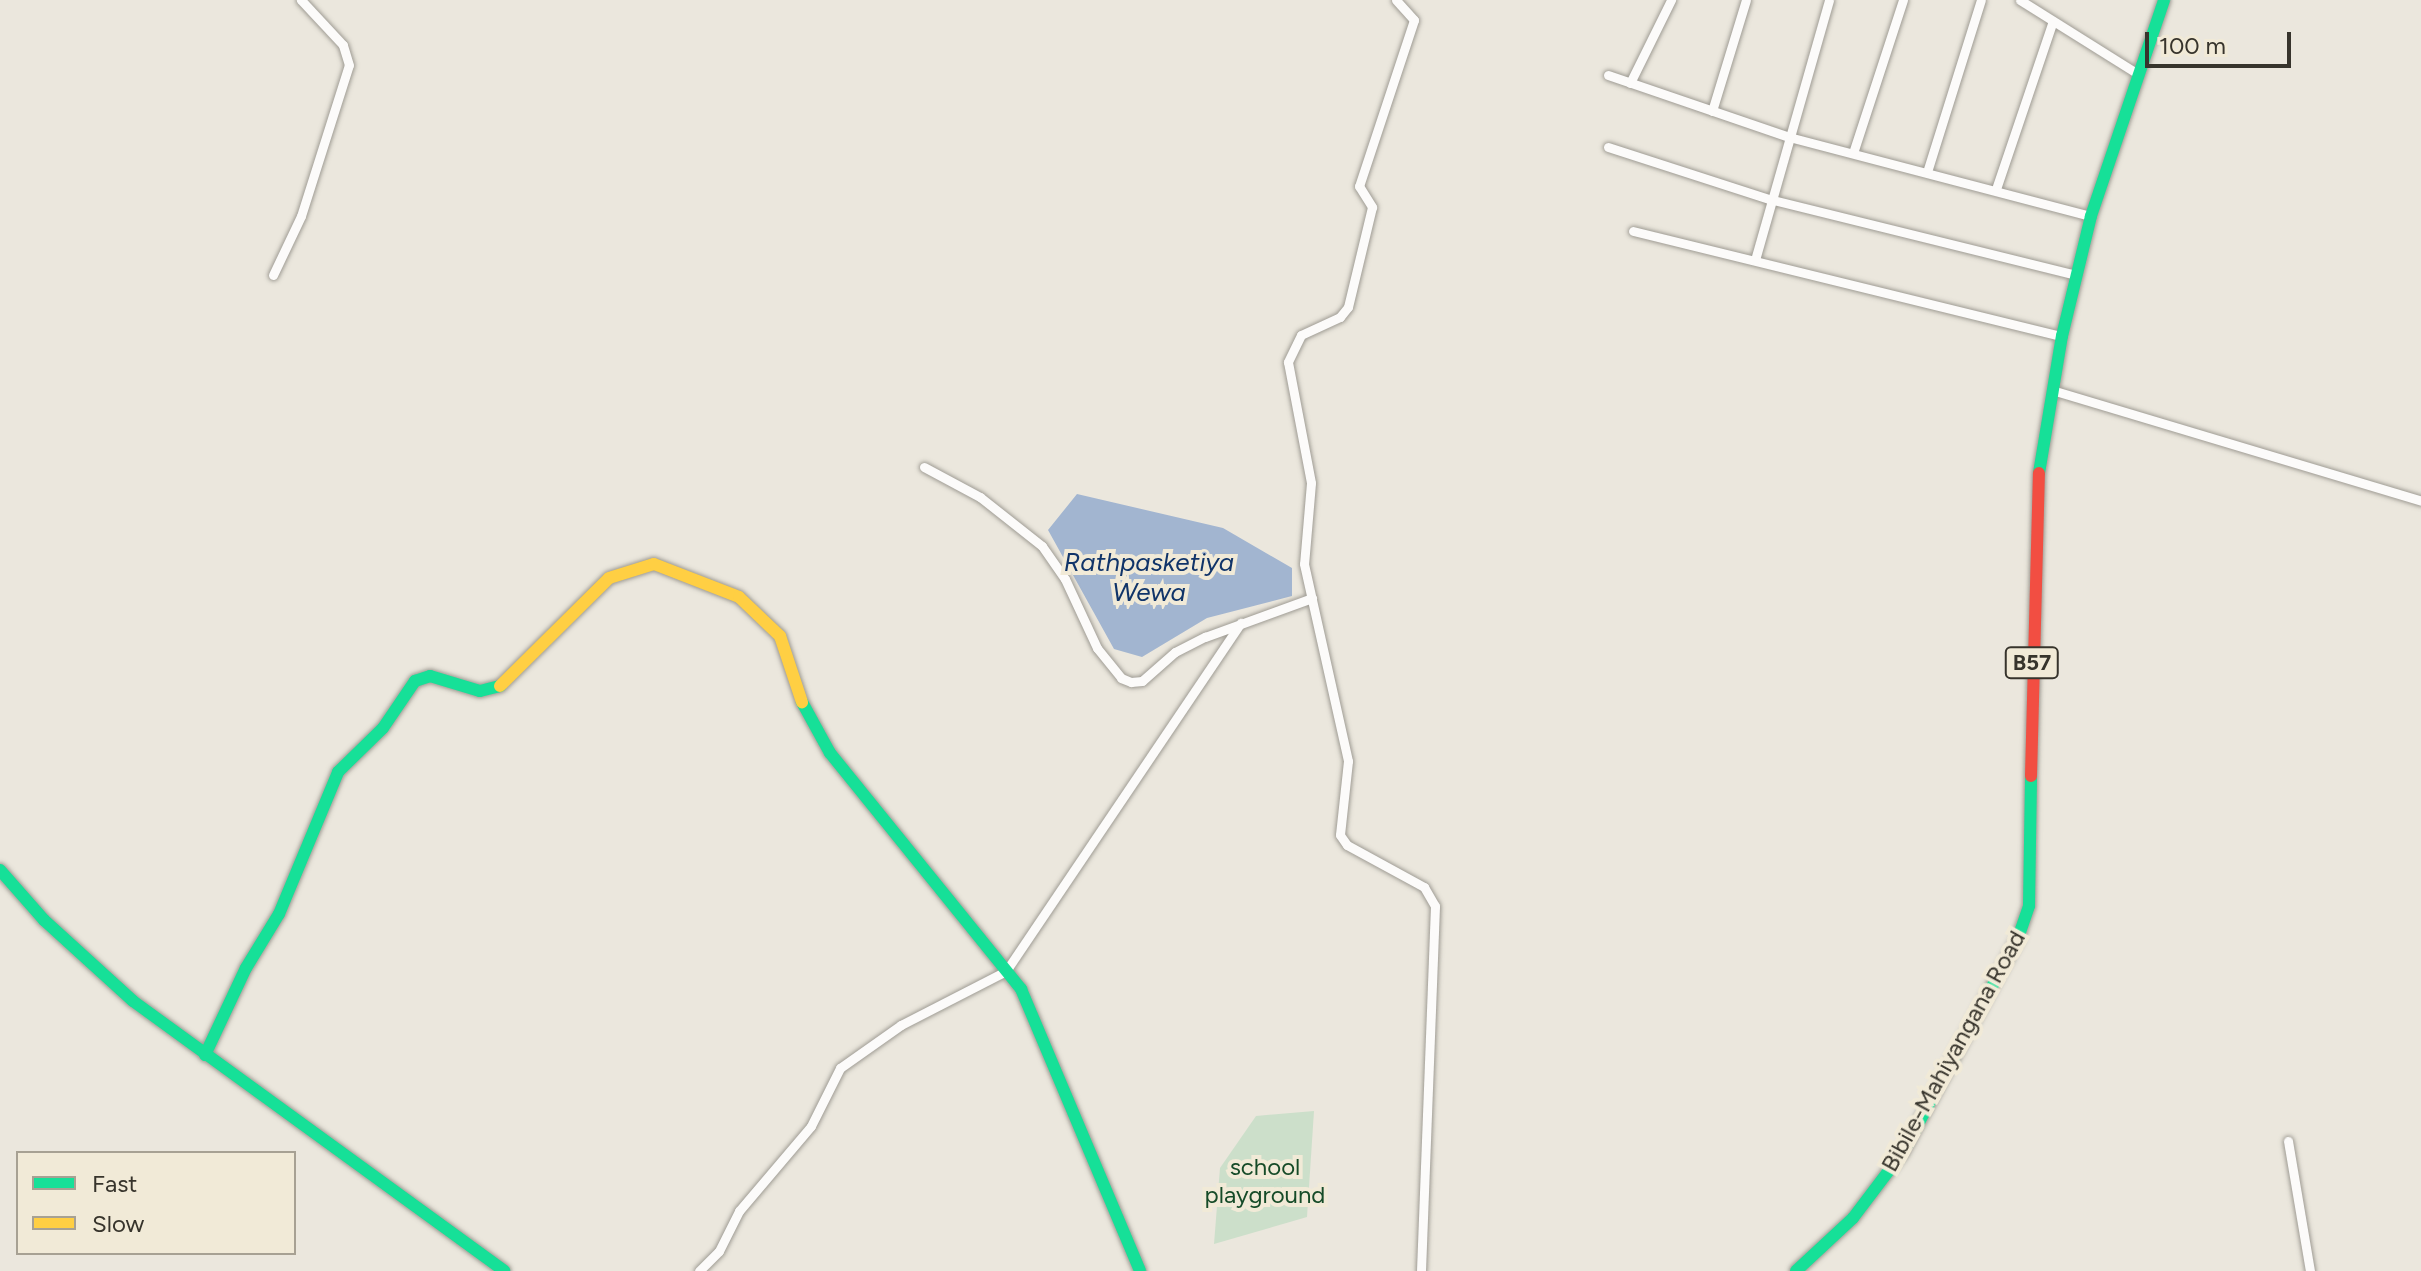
<!DOCTYPE html>
<html>
<head>
<meta charset="utf-8">
<style>
  body { margin:0 }
  #map { position:relative; width:2421px; height:1271px; overflow:hidden; background:#ebe7dd; font-family:Figtree,sans-serif }
  div>[style] { position:absolute }
  .green>* { inset:0; background:#ccdfca }
  .water>* { inset:0; background:#a2b5d0 }
  .roads { filter:drop-shadow(0 0 2px #9f9c94) drop-shadow(0 0 2px #9f9c94) }
  .street>* { height:9px; margin:-4.5px; padding:0 4.5px; transform-origin:4.5px; border-radius:4.5px; background:#fcfbfa }
  .fast>* { height:12px; margin:-6px; padding:0 6px; transform-origin:6px; border-radius:6px; background:#16e098 }
  .slow>* { height:12px; margin:-6px; padding:0 6px; transform-origin:6px; border-radius:6px; background:#ffcf43 }
  .jam>* { height:12px; margin:-6px; padding:0 6px; transform-origin:6px; border-radius:6px; background:#f24e42 }
  span { translate:-50% -50%; white-space:nowrap; text-align:center; line-height:1.15; -webkit-text-stroke:8px #f1ead7; paint-order:stroke }
  .shield-label span { padding:2px 6px; background:#f1ead7; border:2px solid; border-radius:6px; -webkit-text-stroke-width:0 }
  .shield-label { font-size:22px; color:#37342c; font-weight:700 }
  .street-label { font-size:24px; color:#37342c }
  .park-label { font-size:24px; color:#164b28 }
  .water-label { font-size:26px; color:#103469; font-style:italic }
  .legend { position:absolute; left:16px; top:1151px; width:280px; height:104px; box-sizing:border-box; background:#f1ead7; border:2px solid #a7a193; margin:0; padding:10px 14px; list-style:none; font-size:24px; color:#37342c }
  .legend li { display:flex; align-items:center; gap:16px; height:40px }
  .legend b { width:40px; border:2px solid #a7a193 }
  .scale { position:absolute; left:2145px; top:32px; width:146px; height:36px; box-sizing:border-box; border:4px solid #37342c; border-top:0; padding-left:10px; font-size:24px; line-height:28px; white-space:nowrap; color:#37342c; -webkit-text-stroke:6px #f1ead7; paint-order:stroke }
</style>
</head>
<body>
<div id="map">
  <div class="green">
    <i style="clip-path:polygon(1314px 1111px,1307px 1217px,1214px 1244px,1220px 1168px,1256px 1116px)"></i>
  </div>
  <div class="water">
    <i style="clip-path:polygon(1077px 494px,1223px 528px,1292px 568px,1292px 596px,1207px 618px,1142px 657px,1114px 649px,1048px 530px)"></i>
  </div>
  <div class="roads">
    <div class="street">
      <i style="left:1396px;top:0;width:27px;rotate:48deg"></i>
      <i style="left:1414px;top:20px;width:175px;rotate:108.3deg"></i>
      <i style="left:1359px;top:186px;width:25px;rotate:58deg"></i>
      <i style="left:1372px;top:207px;width:103px;rotate:103.5deg"></i>
      <i style="left:1348px;top:307px;width:13px;rotate:129deg"></i>
      <i style="left:1340px;top:317px;width:43px;rotate:155.2deg"></i>
      <i style="left:1301px;top:335px;width:30px;rotate:116deg"></i>
      <i style="left:1288px;top:362px;width:123px;rotate:79.2deg"></i>
      <i style="left:1311px;top:483px;width:81px;rotate:94.9deg"></i>
      <i style="left:1304px;top:564px;width:202px;rotate:77.4deg"></i>
      <i style="left:1348px;top:761px;width:74px;rotate:96.2deg"></i>
      <i style="left:1340px;top:835px;width:12px;rotate:55deg"></i>
      <i style="left:1347px;top:845px;width:88px;rotate:28.6deg"></i>
      <i style="left:1424px;top:887px;width:22px;rotate:60deg"></i>
      <i style="left:1435px;top:906px;width:365px;rotate:92.2deg"></i>
      <i style="left:2020px;top:0;width:139px;rotate:32.1deg"></i>
      <i style="left:1608px;top:75px;width:191px;rotate:18.9deg"></i>
      <i style="left:1789px;top:137px;width:312px;rotate:14.7deg"></i>
      <i style="left:1630px;top:83px;width:93px;rotate:-63.7deg"></i>
      <i style="left:1712px;top:111px;width:116px;rotate:-73deg"></i>
      <i style="left:1608px;top:147px;width:169px;rotate:17.9deg"></i>
      <i style="left:1769px;top:199px;width:317px;rotate:13.9deg"></i>
      <i style="left:1853px;top:153px;width:161px;rotate:-71.9deg"></i>
      <i style="left:1927px;top:172px;width:180px;rotate:-72.6deg"></i>
      <i style="left:1996px;top:189px;width:177px;rotate:-71.3deg"></i>
      <i style="left:1633px;top:231px;width:442px;rotate:13.8deg"></i>
      <i style="left:1755px;top:260px;width:270px;rotate:-74.1deg"></i>
      <i style="left:273px;top:275px;width:65px;rotate:-64.6deg"></i>
      <i style="left:301px;top:216px;width:158px;rotate:-72.4deg"></i>
      <i style="left:349px;top:65px;width:21px;rotate:-107deg"></i>
      <i style="left:343px;top:45px;width:62px;rotate:-133deg"></i>
      <i style="left:2052px;top:390px;width:385px;rotate:16.7deg"></i>
      <i style="left:924px;top:467px;width:64px;rotate:28.2deg"></i>
      <i style="left:980px;top:497px;width:79px;rotate:38.3deg"></i>
      <i style="left:1042px;top:546px;width:40px;rotate:55.1deg"></i>
      <i style="left:1065px;top:579px;width:76px;rotate:65.1deg"></i>
      <i style="left:1097px;top:648px;width:38px;rotate:51deg"></i>
      <i style="left:1121px;top:678px;width:11px;rotate:22deg"></i>
      <i style="left:1131px;top:682px;width:11px;rotate:-5deg"></i>
      <i style="left:1142px;top:681px;width:44px;rotate:-41.3deg"></i>
      <i style="left:1175px;top:652px;width:34px;rotate:-27deg"></i>
      <i style="left:1205px;top:637px;width:114px;rotate:-20deg"></i>
      <i style="left:2288px;top:1141px;width:132px;rotate:80.4deg"></i>
      <i style="left:699px;top:1271px;width:28px;rotate:-45deg"></i>
      <i style="left:719px;top:1251px;width:45px;rotate:-63.4deg"></i>
      <i style="left:739px;top:1211px;width:111px;rotate:-49.7deg"></i>
      <i style="left:811px;top:1126px;width:65px;rotate:-63.4deg"></i>
      <i style="left:840px;top:1068px;width:75px;rotate:-35.2deg"></i>
      <i style="left:901px;top:1025px;width:118px;rotate:-27.2deg"></i>
      <i style="left:1006px;top:971px;width:420px;rotate:-56deg"></i>
    </div>
    <div class="fast">
      <i style="left:2039px;top:473px;width:139px;rotate:-80.5deg"></i>
      <i style="left:2062px;top:336px;width:123px;rotate:-76.4deg"></i>
      <i style="left:2091px;top:216px;width:228px;rotate:-71.3deg"></i>
      <i style="left:802px;top:702px;width:58px;rotate:61.2deg"></i>
      <i style="left:830px;top:753px;width:304px;rotate:51deg"></i>
      <i style="left:1021px;top:989px;width:306px;rotate:67.1deg"></i>
      <i style="left:0;top:870px;width:67px;rotate:48.7deg"></i>
      <i style="left:44px;top:920px;width:120px;rotate:42.3deg"></i>
      <i style="left:133px;top:1001px;width:459px;rotate:36deg"></i>
      <i style="left:205px;top:1055px;width:96px;rotate:-64.8deg"></i>
      <i style="left:246px;top:968px;width:63px;rotate:-58.6deg"></i>
      <i style="left:279px;top:914px;width:154px;rotate:-67.4deg"></i>
      <i style="left:338px;top:772px;width:63px;rotate:-44.4deg"></i>
      <i style="left:383px;top:728px;width:57px;rotate:-55.8deg"></i>
      <i style="left:415px;top:681px;width:16px;rotate:-18deg"></i>
      <i style="left:430px;top:676px;width:52px;rotate:16.7deg"></i>
      <i style="left:480px;top:691px;width:21px;rotate:-14deg"></i>
      <i style="left:1796px;top:1271px;width:78px;rotate:-42.9deg"></i>
      <i style="left:1853px;top:1218px;width:83px;rotate:-52.9deg"></i>
      <i style="left:1903px;top:1152px;width:243px;rotate:-61.7deg"></i>
      <i style="left:2018px;top:938px;width:34px;rotate:-71deg"></i>
      <i style="left:2029px;top:906px;width:130px;rotate:-89.1deg"></i>
    </div>
    <div class="slow">
      <i style="left:500px;top:686px;width:153px;rotate:-44.7deg"></i>
      <i style="left:609px;top:578px;width:47px;rotate:-17.3deg"></i>
      <i style="left:654px;top:564px;width:91px;rotate:21.2deg"></i>
      <i style="left:739px;top:597px;width:57px;rotate:43.6deg"></i>
      <i style="left:780px;top:636px;width:70px;rotate:71.6deg"></i>
    </div>
    <div class="jam">
      <i style="left:2031px;top:776px;width:303px;rotate:-88.5deg"></i>
    </div>
  </div>
  <div class="shield-label">
    <span style="left:2032px;top:663px">B57</span>
  </div>
  <div class="street-label">
    <span style="left:1953px;top:1051px;rotate:-61deg">Bibile-Mahiyangana Road</span>
  </div>
  <div class="park-label">
    <span style="left:1265px;top:1181px">school<br>playground</span>
  </div>
  <div class="water-label">
    <span style="left:1149px;top:578px">Rathpasketiya<br>Wewa</span>
  </div>
  <ul class="legend">
  <li><b style="height:10px;background:#16e098"></b>Fast</li>
  <li><b style="height:10px;background:#ffcf43"></b>Slow</li>
  </ul>
  <div class="scale">100 m</div>
</div>
</body>
</html>
